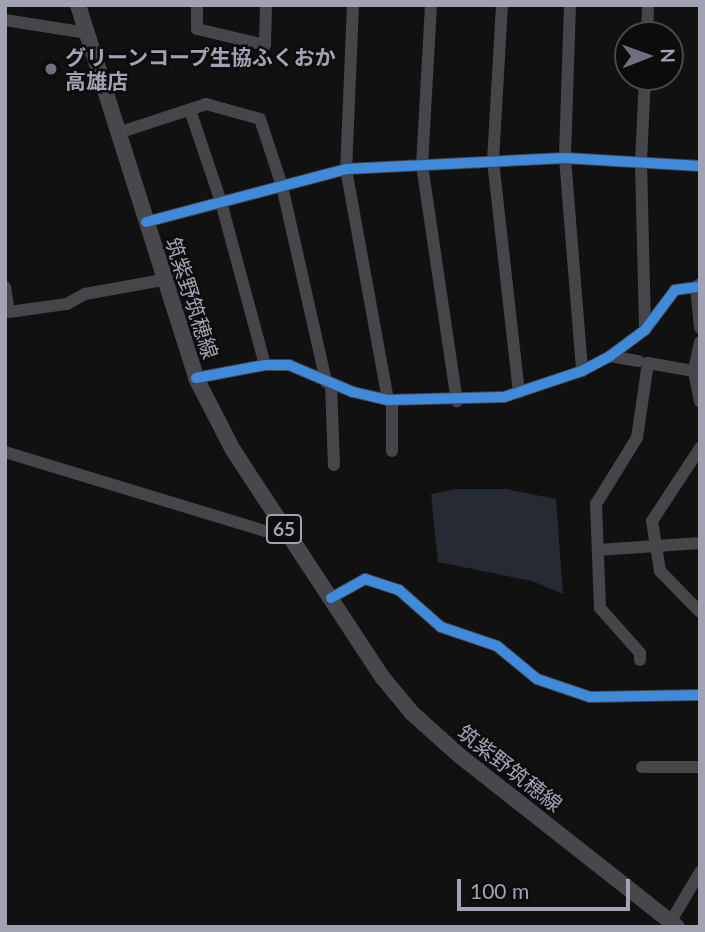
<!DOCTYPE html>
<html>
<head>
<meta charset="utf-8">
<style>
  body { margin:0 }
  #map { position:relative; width:705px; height:932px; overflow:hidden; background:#111112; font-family:Lato,"Noto Sans JP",sans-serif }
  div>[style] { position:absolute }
  .water>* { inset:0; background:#252a33 }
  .minor>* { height:12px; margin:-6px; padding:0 6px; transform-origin:6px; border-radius:6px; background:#46464a }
  .major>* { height:16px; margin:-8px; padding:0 8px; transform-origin:8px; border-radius:8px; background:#48484c }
  .cycleway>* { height:10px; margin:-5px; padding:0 5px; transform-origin:5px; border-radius:5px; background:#408adc }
  .dots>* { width:19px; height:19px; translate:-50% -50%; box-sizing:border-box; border:4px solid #0c0c0d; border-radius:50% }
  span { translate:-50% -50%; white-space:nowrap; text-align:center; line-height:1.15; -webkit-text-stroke:5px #0c0c0d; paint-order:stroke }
  .shield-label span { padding:2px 5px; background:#0c0c0d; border:2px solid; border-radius:5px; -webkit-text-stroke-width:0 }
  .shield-label { font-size:19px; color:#a1a3b3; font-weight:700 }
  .poi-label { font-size:21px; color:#a1a3b3; font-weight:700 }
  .left { translate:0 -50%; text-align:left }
  .street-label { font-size:21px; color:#a1a3b3 }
  .frame { position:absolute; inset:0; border:7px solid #a1a3b3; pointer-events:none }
  .north { position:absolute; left:614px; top:21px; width:70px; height:70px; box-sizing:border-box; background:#0c0c0d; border:2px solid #48484f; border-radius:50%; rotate:89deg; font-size:19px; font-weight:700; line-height:28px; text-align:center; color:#a1a3b3 }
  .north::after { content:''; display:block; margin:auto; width:24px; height:32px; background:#6f707b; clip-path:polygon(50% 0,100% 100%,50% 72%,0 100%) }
  .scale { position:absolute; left:457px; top:879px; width:173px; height:32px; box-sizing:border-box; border:4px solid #a1a3b3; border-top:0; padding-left:9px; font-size:21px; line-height:24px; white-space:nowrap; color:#a1a3b3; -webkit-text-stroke:5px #0c0c0d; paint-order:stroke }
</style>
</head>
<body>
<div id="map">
  <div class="water">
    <i style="clip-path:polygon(457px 489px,506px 489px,556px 499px,563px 594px,532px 581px,438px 562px,431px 494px)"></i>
  </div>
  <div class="minor">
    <i style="left:197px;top:5px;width:24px;rotate:90deg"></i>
    <i style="left:197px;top:29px;width:70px;rotate:13.2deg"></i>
    <i style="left:265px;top:45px;width:40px;rotate:-88.6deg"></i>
    <i style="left:353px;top:5px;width:164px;rotate:92.4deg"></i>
    <i style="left:346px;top:169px;width:235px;rotate:79.7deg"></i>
    <i style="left:431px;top:5px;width:160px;rotate:93.2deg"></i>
    <i style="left:422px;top:165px;width:239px;rotate:81.6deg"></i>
    <i style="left:502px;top:5px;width:156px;rotate:93.3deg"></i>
    <i style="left:493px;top:161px;width:233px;rotate:83.6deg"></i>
    <i style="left:570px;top:5px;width:153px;rotate:91.9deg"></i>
    <i style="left:565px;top:158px;width:214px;rotate:85.4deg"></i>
    <i style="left:5px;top:20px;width:83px;rotate:9deg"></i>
    <i style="left:647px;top:35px;width:30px;rotate:-88deg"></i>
    <i style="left:645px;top:77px;width:86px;rotate:92.7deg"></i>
    <i style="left:641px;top:163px;width:167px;rotate:88.6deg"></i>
    <i style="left:190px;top:110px;width:97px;rotate:71.4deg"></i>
    <i style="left:221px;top:202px;width:169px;rotate:74.9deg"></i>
    <i style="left:118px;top:133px;width:93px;rotate:-18.2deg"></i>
    <i style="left:206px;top:104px;width:56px;rotate:15.5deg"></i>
    <i style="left:260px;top:119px;width:71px;rotate:71.8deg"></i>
    <i style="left:282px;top:186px;width:201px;rotate:77.3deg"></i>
    <i style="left:146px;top:222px;width:207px;rotate:-14.8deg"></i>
    <i style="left:346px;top:169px;width:219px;rotate:-2.9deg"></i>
    <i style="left:565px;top:158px;width:135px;rotate:3.4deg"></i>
    <i style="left:700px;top:284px;width:5px;rotate:143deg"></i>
    <i style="left:696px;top:287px;width:41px;rotate:84.4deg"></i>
    <i style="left:5px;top:287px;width:25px;rotate:81deg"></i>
    <i style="left:9px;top:312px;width:59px;rotate:-7.9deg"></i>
    <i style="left:67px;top:304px;width:21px;rotate:-29deg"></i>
    <i style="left:85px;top:294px;width:79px;rotate:-10.2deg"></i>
    <i style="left:700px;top:342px;width:30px;rotate:102deg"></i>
    <i style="left:694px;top:371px;width:31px;rotate:79deg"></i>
    <i style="left:610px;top:356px;width:29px;rotate:10deg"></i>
    <i style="left:196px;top:378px;width:70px;rotate:-10.7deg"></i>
    <i style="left:265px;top:365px;width:24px"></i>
    <i style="left:289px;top:365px;width:69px;rotate:22.9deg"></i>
    <i style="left:353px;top:392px;width:36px;rotate:13deg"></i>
    <i style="left:388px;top:400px;width:116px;rotate:-1.5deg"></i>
    <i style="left:504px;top:397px;width:82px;rotate:-18.4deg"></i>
    <i style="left:582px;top:371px;width:32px;rotate:-28deg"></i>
    <i style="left:610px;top:356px;width:44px;rotate:-36.6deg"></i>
    <i style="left:645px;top:330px;width:50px;rotate:-53.1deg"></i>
    <i style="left:675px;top:290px;width:21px;rotate:-8deg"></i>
    <i style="left:331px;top:384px;width:81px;rotate:87.9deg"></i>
    <i style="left:392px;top:400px;width:51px;rotate:90deg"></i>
    <i style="left:700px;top:448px;width:87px;rotate:123.3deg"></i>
    <i style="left:652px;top:521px;width:51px;rotate:80.9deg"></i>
    <i style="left:660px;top:571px;width:57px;rotate:45.7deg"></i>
    <i style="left:5px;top:452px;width:299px;rotate:16.9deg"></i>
    <i style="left:598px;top:550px;width:102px;rotate:-3.9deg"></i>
    <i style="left:331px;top:598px;width:39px;rotate:-29deg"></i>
    <i style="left:365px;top:579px;width:36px;rotate:18deg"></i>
    <i style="left:399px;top:590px;width:56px;rotate:41.4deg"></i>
    <i style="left:441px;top:627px;width:59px;rotate:18.7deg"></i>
    <i style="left:497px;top:646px;width:52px;rotate:39.5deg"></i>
    <i style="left:537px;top:679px;width:56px;rotate:18.8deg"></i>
    <i style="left:590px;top:697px;width:110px;rotate:-1deg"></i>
    <i style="left:640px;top:660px;width:7px;rotate:-90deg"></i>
    <i style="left:640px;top:653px;width:60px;rotate:-131.6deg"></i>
    <i style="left:600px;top:608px;width:104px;rotate:-92.2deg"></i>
    <i style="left:596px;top:504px;width:78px;rotate:-58.2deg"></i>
    <i style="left:637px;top:438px;width:76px;rotate:-81.7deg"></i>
    <i style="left:648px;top:363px;width:47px;rotate:9.9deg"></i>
    <i style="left:642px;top:767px;width:58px"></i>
    <i style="left:671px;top:921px;width:57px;rotate:-59.4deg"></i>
  </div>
  <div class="major">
    <i style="left:78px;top:5px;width:391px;rotate:72.4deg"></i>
    <i style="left:196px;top:378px;width:81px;rotate:62.8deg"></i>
    <i style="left:233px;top:450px;width:273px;rotate:56.7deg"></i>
    <i style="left:383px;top:678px;width:45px;rotate:50.4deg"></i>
    <i style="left:412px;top:713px;width:64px;rotate:41.9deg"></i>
    <i style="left:460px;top:756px;width:276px;rotate:38.2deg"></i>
  </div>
  <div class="cycleway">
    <i style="left:146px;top:222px;width:207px;rotate:-14.8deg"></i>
    <i style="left:346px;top:169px;width:219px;rotate:-2.9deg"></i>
    <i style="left:565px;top:158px;width:135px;rotate:3.4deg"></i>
    <i style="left:196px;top:378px;width:70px;rotate:-10.7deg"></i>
    <i style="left:265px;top:365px;width:24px"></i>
    <i style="left:289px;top:365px;width:69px;rotate:22.9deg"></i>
    <i style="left:353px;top:392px;width:36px;rotate:13deg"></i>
    <i style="left:388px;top:400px;width:116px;rotate:-1.5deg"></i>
    <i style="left:504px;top:397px;width:82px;rotate:-18.4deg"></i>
    <i style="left:582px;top:371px;width:32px;rotate:-28deg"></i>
    <i style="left:610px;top:356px;width:44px;rotate:-36.6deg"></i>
    <i style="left:645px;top:330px;width:50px;rotate:-53.1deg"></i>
    <i style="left:675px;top:290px;width:21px;rotate:-8deg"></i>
    <i style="left:331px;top:598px;width:39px;rotate:-29deg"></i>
    <i style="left:365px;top:579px;width:36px;rotate:18deg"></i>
    <i style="left:399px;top:590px;width:56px;rotate:41.4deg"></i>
    <i style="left:441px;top:627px;width:59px;rotate:18.7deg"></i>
    <i style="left:497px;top:646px;width:52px;rotate:39.5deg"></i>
    <i style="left:537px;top:679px;width:56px;rotate:18.8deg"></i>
    <i style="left:590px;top:697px;width:110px;rotate:-1deg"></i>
  </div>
  <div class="dots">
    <i style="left:51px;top:69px;background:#6f707b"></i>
  </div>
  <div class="shield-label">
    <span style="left:284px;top:529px">65</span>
  </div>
  <div class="poi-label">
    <span class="left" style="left:65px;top:69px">グリーンコープ生協ふくおか<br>高雄店</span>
  </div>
  <div class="street-label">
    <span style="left:192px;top:298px;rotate:72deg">筑紫野筑穂線</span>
    <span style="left:510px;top:768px;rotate:38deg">筑紫野筑穂線</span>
  </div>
  <div class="frame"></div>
  <div class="north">N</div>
  <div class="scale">100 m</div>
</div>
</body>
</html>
